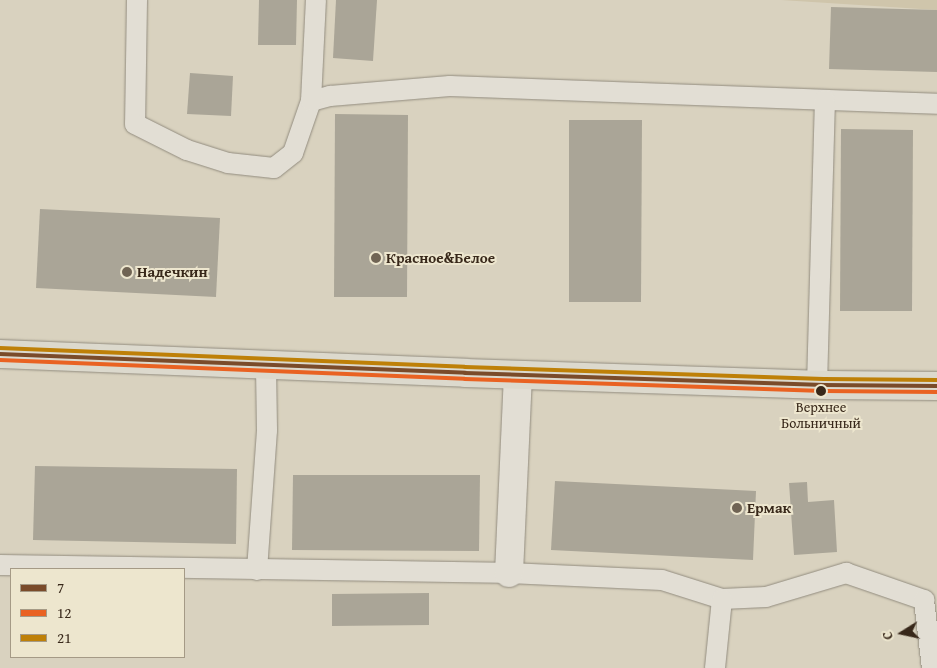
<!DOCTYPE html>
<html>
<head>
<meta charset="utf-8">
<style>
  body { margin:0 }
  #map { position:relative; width:937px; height:668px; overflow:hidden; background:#d9d2bf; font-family:"Gentium Book Plus",serif }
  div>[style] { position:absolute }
  .green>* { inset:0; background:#cfc5ab }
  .building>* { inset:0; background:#aaa597 }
  .roads { filter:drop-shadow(0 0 1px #928c7f) drop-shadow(0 0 1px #928c7f) }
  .service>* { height:20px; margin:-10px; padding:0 10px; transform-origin:10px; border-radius:10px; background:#e2ded4 }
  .minor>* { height:28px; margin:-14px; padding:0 14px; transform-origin:14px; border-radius:14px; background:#e2ded4 }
  .trunk>* { height:28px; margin:-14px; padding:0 14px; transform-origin:14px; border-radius:14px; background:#dcd9cd }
  .bus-1>* { height:4px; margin:-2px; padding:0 2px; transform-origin:2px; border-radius:2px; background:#7a4b2a }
  .bus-2>* { height:4px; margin:-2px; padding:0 2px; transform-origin:2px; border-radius:2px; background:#e96222 }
  .bus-3>* { height:4px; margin:-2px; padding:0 2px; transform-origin:2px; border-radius:2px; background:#be8008 }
  .dots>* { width:14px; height:14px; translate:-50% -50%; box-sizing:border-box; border:2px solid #ede6ce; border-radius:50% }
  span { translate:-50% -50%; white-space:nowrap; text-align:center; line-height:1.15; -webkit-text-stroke:4px #ede6ce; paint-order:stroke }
  .bus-label { font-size:14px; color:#38281a }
  .poi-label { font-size:15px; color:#38281a; font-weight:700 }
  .left { translate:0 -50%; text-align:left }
  .legend { position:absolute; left:10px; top:568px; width:175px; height:90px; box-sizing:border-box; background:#ede6ce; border:1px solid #a59a86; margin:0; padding:6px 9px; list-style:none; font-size:15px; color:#38281a }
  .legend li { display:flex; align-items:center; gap:10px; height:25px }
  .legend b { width:25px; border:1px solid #a59a86 }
  .north { position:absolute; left:877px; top:608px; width:50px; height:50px; -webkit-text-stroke:4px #ede6ce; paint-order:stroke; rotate:260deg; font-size:14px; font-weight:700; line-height:20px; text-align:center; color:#38281a }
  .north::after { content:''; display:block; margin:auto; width:18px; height:22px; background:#38281a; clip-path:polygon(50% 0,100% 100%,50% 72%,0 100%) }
</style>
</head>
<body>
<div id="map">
  <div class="green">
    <i style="clip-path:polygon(781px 0,937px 0,937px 10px)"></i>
  </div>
  <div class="building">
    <i style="clip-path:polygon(259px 0,297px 0,296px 45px,258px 45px)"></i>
    <i style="clip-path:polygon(336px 0,377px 0,373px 61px,333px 58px)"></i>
    <i style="clip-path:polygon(831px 7px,937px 10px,937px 72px,829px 69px)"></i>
    <i style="clip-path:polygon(190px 73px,233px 76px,231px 116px,187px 114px)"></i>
    <i style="clip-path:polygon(335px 114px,408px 115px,407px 297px,334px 297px)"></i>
    <i style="clip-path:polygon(569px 120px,642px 120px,641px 302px,569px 302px)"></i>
    <i style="clip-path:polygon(841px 129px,913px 130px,912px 311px,840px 311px)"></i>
    <i style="clip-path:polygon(40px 209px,220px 218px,216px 297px,36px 288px)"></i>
    <i style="clip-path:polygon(35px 466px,237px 469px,236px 544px,33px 540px)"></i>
    <i style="clip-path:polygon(293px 475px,480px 475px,479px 551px,292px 550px)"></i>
    <i style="clip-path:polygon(555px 481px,756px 491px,753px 560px,551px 550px)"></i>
    <i style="clip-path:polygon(807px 482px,808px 502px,834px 500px,837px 552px,794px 555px,789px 483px)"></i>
    <i style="clip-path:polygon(429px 593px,429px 625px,332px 626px,332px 594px)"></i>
  </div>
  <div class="roads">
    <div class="service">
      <i style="left:137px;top:0;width:124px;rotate:90.9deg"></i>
      <i style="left:135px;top:124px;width:58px;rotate:26.6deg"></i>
      <i style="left:187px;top:150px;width:43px;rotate:17.6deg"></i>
      <i style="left:228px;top:163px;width:46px;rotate:6.2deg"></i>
      <i style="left:274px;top:168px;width:24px;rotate:-38deg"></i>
      <i style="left:293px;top:153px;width:55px;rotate:-70.9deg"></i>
      <i style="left:311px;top:101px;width:20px;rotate:-15deg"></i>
      <i style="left:330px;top:96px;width:120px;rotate:-4.8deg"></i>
      <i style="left:450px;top:86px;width:487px;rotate:2.1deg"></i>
      <i style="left:311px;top:101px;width:101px;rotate:-87.2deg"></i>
      <i style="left:817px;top:385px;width:285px;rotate:-88.4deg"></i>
      <i style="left:0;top:565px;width:509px;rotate:0.9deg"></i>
      <i style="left:509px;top:573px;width:153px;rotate:2.6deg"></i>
      <i style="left:662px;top:580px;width:63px;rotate:17.6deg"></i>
      <i style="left:722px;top:599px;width:44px;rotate:-2.6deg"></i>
      <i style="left:766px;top:597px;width:84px;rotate:-16.7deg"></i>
      <i style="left:846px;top:573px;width:83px;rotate:19.1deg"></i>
      <i style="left:924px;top:600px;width:68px;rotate:83.3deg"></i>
      <i style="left:257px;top:570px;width:140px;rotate:-85.9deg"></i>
      <i style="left:267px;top:430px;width:65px;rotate:-90.9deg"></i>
      <i style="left:715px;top:668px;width:69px;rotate:-84.2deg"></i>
    </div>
    <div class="minor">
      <i style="left:509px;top:573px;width:198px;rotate:-87.4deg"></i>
    </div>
    <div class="trunk">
      <i style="left:0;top:354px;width:465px;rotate:2.3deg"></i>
      <i style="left:465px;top:373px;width:359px;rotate:1.9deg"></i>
      <i style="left:824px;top:385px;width:113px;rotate:0.5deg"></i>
    </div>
  </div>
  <div class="bus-1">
    <i style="left:0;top:354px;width:465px;rotate:2.3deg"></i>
    <i style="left:465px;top:373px;width:359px;rotate:1.9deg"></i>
    <i style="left:824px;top:385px;width:113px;rotate:0.5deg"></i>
  </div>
  <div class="bus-2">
    <i style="left:0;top:360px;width:465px;rotate:2.3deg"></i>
    <i style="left:465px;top:379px;width:359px;rotate:1.9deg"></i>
    <i style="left:824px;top:391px;width:113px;rotate:0.5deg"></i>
  </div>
  <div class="bus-3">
    <i style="left:0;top:348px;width:465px;rotate:2.3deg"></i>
    <i style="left:465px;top:367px;width:359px;rotate:1.9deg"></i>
    <i style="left:824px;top:379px;width:113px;rotate:0.5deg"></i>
  </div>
  <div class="dots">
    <i style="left:376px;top:258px;background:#706454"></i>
    <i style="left:127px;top:272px;background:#706454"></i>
    <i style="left:821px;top:391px;background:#38281a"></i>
    <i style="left:737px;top:508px;background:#706454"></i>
  </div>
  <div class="bus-label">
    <span style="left:821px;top:415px">Верхнее<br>Больничный</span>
  </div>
  <div class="poi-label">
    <span class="left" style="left:386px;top:258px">Красное&amp;Белое</span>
    <span class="left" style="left:137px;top:272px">Надечкин</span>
    <span class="left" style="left:747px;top:508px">Ермак</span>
  </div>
  <ul class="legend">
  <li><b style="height:6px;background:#7a4b2a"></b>7</li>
  <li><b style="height:6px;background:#e96222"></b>12</li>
  <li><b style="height:6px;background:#be8008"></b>21</li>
  </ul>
  <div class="north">С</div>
</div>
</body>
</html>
